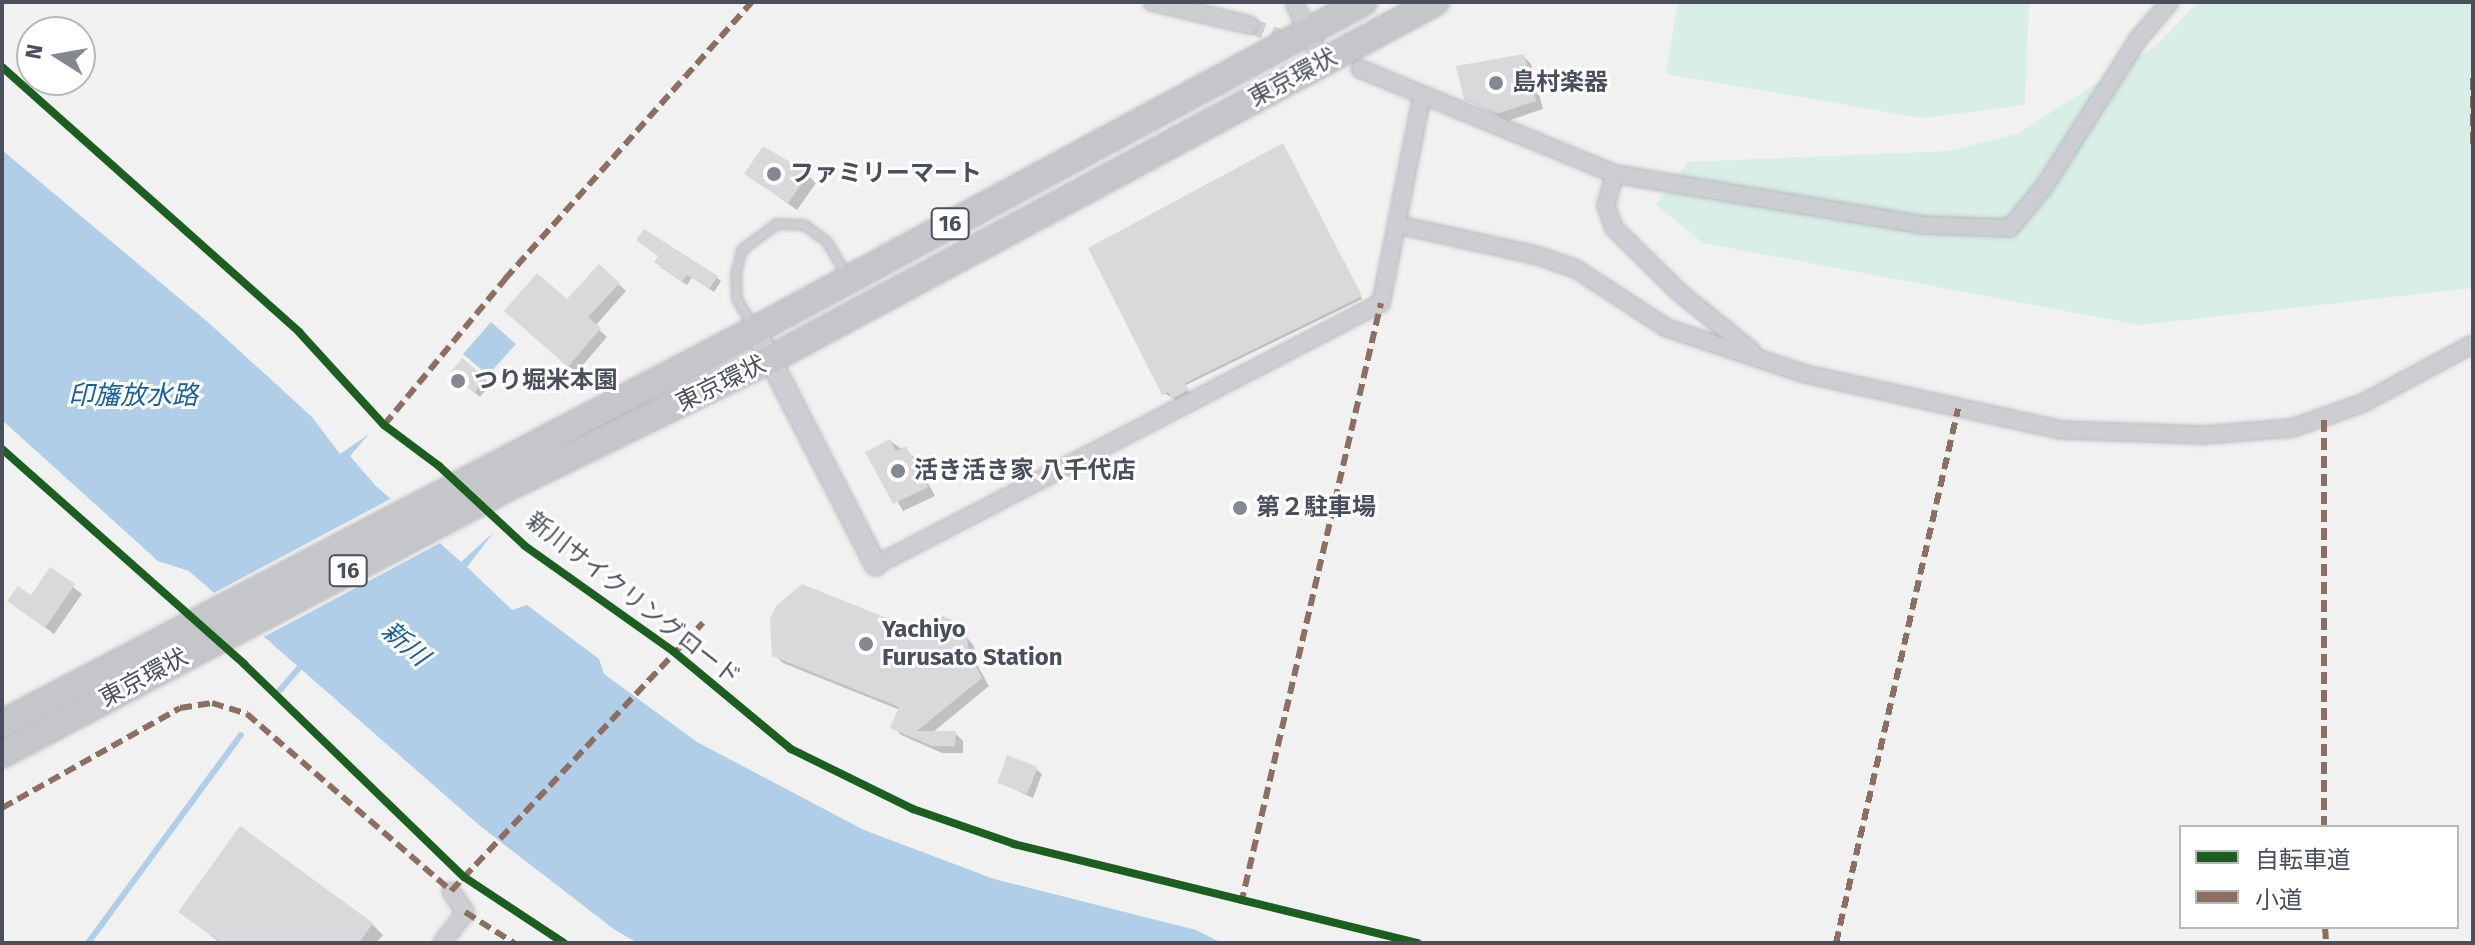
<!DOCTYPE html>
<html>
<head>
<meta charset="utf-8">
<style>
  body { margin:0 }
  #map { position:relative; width:2475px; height:945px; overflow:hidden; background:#f1f1f1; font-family:"Fira Sans","Noto Sans JP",sans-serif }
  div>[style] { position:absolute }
  .green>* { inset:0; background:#d8eee6 }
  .water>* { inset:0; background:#b0cee8 }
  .pier>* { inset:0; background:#f1f1f1 }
  .shadow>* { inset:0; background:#0003 }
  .stream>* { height:6px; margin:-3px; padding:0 3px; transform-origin:3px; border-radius:3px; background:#b0cee8 }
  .building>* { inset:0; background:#d9d9db }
  .minor-tunnel>* { height:16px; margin-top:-8px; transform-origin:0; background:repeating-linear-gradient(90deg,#d0d1d3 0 16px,transparent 0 24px) }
  .roads { filter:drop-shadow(0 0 2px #b7b8c0) drop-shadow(0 0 2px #b7b8c0) }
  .service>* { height:8px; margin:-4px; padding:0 4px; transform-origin:4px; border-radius:4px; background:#cdced1 }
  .minor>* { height:16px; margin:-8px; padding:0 8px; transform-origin:8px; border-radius:8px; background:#cdced1 }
  .tertiary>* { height:20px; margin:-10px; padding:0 10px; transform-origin:10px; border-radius:10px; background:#cdced1 }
  .trunk>* { height:26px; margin:-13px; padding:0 13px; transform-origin:13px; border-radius:13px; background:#c4c6ca }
  .quiet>* { height:6px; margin-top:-3px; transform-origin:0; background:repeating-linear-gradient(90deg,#8d6e63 0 12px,transparent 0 18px) }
  .cycleway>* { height:8px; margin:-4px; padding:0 4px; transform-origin:4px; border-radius:4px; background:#1b5e20 }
  .dots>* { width:22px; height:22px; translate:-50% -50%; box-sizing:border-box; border:4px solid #fff; border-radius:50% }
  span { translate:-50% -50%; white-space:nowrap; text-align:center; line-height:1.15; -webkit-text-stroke:6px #fff; paint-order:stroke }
  .shield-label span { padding:2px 6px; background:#fff; border:2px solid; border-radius:6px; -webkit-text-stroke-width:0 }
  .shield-label { font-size:22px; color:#4a4f5c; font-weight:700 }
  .street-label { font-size:24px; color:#4a4f5c }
  .poi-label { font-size:24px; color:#4a4f5c; font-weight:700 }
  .left { translate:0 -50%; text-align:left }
  .water-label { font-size:26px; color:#19609f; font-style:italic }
  .frame { position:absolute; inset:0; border:4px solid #4a4f5c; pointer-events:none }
  .legend { position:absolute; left:2179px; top:825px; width:280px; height:104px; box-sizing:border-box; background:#fff; border:2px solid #b7b9be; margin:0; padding:10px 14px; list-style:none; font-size:24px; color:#4a4f5c }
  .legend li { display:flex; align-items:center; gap:16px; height:40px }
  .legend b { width:40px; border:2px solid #b7b9be }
  .north { position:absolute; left:16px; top:16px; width:80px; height:80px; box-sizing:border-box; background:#fff; border:2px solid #b7b9be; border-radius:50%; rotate:281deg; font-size:22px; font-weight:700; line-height:32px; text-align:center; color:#4a4f5c }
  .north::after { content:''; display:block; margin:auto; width:28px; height:36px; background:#848890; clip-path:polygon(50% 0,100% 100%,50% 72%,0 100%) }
</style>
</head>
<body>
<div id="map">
  <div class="green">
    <i style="clip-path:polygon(1678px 2px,2029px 2px,2025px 105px,1922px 118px,1666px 74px)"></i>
    <i style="clip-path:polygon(2198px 2px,2473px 2px,2473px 288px,2140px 325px,1703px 243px,1656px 205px,1688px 162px,1949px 151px,2017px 134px,2157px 45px)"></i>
  </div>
  <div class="water">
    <i style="clip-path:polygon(2px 150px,210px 324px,312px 417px,340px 454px,369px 434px,350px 456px,375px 485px,461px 562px,494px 532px,467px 567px,512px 610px,527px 605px,599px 659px,604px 674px,697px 742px,864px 830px,994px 879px,1196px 930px,1222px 943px,638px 943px,615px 930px,479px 825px,189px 571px,158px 561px,2px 420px)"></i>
    <i style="clip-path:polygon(491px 322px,516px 344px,488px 375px,463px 354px)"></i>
  </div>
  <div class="pier">
    <i style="clip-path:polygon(394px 497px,444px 541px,258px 640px,208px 596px)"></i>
  </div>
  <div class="shadow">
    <i style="clip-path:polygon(1523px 56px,1531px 64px,1543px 109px,1507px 121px,1466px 99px)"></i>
    <i style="clip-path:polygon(1284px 147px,1362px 299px,1186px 385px,1189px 393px,1176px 400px,1164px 393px)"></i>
    <i style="clip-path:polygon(746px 174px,808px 175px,816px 183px,797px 210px)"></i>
    <i style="clip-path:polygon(599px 266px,626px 291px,595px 326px,607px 337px,576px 373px,514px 319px,568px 302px)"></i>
    <i style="clip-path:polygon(660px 267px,716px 277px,721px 281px,714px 292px,692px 277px,687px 285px)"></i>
    <i style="clip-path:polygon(457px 378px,485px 379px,490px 384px,480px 397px)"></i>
    <i style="clip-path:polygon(890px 441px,914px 457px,935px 496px,903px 511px,868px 453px)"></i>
    <i style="clip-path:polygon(51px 570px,82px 594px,54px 634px,10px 601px,31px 598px)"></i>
    <i style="clip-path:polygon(957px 625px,974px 646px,975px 661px,989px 686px,932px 733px,955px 733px,963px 741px,963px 753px,942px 753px,901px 735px,893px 727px,900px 710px,783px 663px,774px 655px,924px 635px)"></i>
    <i style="clip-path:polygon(1036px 769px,1042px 774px,1033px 798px,999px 782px)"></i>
    <i style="clip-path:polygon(181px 912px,372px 924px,383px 935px,376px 943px,220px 943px)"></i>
  </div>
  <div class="stream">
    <i style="left:280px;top:690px;width:32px;rotate:-49deg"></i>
    <i style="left:88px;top:943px;width:258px;rotate:-53.7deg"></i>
  </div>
  <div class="building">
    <i style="clip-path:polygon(1524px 54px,1536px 101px,1497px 114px,1464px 100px,1456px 66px)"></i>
    <i style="clip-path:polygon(1283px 143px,1362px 296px,1185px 383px,1189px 390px,1172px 399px,1168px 392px,1162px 395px,1088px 248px)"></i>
    <i style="clip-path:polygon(763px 146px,809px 173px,788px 203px,744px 174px)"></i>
    <i style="clip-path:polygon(644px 229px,718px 276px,709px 289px,687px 275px,682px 282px,654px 262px,658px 256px,636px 240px)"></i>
    <i style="clip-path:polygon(599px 264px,620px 283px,588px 317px,601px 328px,568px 367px,504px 311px,537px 273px,567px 299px)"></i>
    <i style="clip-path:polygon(462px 358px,486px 378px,474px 393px,450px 373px)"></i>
    <i style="clip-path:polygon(890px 439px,896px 451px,906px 446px,928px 487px,893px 504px,865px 452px)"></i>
    <i style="clip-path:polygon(50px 567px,75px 584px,45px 628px,7px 601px,18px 586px,31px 595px)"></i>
    <i style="clip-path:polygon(802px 584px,924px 633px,943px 616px,958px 623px,959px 637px,967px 636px,968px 651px,982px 678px,917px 731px,956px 731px,955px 746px,932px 746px,890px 728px,899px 707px,772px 656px,770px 619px,776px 606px)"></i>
    <i style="clip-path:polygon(1007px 755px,1038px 767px,1027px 794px,997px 783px)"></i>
    <i style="clip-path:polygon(240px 826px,373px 923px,359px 943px,222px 943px,178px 912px)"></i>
  </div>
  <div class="minor-tunnel">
    <i style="left:1249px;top:25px;width:49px;rotate:21.4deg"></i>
  </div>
  <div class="roads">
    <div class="service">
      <i style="left:753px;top:326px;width:31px;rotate:-121deg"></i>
      <i style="left:737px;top:299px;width:25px;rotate:-92deg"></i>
      <i style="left:736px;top:274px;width:25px;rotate:-76deg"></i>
      <i style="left:742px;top:250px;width:44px;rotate:-36.6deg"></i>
      <i style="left:777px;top:224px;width:27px;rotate:2deg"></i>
      <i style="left:804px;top:225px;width:29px;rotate:36deg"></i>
      <i style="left:827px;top:242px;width:39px;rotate:59deg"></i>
    </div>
    <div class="minor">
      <i style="left:1152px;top:2px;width:100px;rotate:13.3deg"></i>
      <i style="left:1294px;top:2px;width:66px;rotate:65deg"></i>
      <i style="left:1360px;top:69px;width:276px;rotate:22.4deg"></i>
      <i style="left:1615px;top:174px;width:312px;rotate:9.4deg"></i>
      <i style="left:1923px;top:225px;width:87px;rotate:2deg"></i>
      <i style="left:2010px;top:228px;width:53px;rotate:-50.3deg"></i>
      <i style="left:2044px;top:187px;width:177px;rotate:-57.5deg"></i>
      <i style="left:2139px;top:38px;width:48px;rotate:-49.3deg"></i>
      <i style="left:1615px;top:174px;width:33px;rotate:106deg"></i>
      <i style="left:1606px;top:206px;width:23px;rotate:70deg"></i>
      <i style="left:1614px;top:228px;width:93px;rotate:44.6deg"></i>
      <i style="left:1680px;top:293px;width:92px;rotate:38.9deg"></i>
      <i style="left:1399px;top:225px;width:140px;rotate:12.4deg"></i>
      <i style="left:1536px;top:255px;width:42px;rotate:19.3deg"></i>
      <i style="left:1576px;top:269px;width:108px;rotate:33deg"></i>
      <i style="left:1667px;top:328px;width:145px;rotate:18.4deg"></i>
      <i style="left:1805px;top:374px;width:262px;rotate:12.3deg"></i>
      <i style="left:2061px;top:430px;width:143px;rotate:2deg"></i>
      <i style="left:2204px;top:435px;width:88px;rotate:-4.5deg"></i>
      <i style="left:2292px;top:428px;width:75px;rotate:-19.4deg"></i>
      <i style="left:2363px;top:403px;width:125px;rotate:-28.2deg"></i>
      <i style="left:876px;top:565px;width:569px;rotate:-27.42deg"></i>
      <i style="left:1381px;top:303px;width:211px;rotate:-78.8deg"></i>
      <i style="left:442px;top:943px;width:39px;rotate:-53deg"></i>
      <i style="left:465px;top:912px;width:25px;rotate:-124deg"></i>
    </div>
    <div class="tertiary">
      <i style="left:755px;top:330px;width:264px;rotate:62.8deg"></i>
    </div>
    <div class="trunk">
      <i style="left:2px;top:724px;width:850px;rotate:-27.62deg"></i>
      <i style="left:755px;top:330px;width:691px;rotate:-28.35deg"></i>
      <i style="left:2px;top:754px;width:572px;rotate:-27.82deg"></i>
      <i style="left:508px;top:487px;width:292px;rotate:-26deg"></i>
      <i style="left:771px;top:359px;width:754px;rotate:-28.26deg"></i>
    </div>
  </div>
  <div class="quiet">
    <i style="left:2473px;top:78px;width:69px;rotate:90deg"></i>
    <i style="left:2324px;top:420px;width:407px;rotate:90deg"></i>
    <i style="left:384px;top:425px;width:190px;rotate:-50.3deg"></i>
    <i style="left:505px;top:279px;width:371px;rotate:-48.3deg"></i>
    <i style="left:2px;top:808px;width:204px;rotate:-29.3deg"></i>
    <i style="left:180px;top:708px;width:32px;rotate:-9deg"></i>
    <i style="left:212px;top:703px;width:37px;rotate:17deg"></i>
    <i style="left:247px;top:714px;width:270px;rotate:40.9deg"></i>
    <i style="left:451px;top:891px;width:368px;rotate:-46.8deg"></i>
    <i style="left:1241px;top:904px;width:617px;rotate:-76.89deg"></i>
    <i style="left:465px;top:912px;width:58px;rotate:32.3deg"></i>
    <i style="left:2325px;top:927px;width:16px;rotate:86deg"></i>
    <i style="left:1836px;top:943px;width:548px;rotate:-77.13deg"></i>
  </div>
  <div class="cycleway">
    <i style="left:2px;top:67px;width:398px;rotate:41.7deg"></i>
    <i style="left:299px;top:332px;width:126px;rotate:47.6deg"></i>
    <i style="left:384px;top:425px;width:69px;rotate:36.7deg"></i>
    <i style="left:439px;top:466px;width:117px;rotate:42.9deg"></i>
    <i style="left:525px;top:546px;width:183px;rotate:35.4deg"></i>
    <i style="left:674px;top:652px;width:152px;rotate:39.7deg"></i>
    <i style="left:791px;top:749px;width:136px;rotate:26.2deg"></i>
    <i style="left:913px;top:809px;width:107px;rotate:19.1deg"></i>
    <i style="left:1014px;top:844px;width:416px;rotate:13.8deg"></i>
    <i style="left:2px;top:449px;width:324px;rotate:41.6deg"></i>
    <i style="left:244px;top:664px;width:306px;rotate:44.1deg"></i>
    <i style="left:464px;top:877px;width:120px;rotate:33.4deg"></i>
  </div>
  <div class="dots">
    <i style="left:1496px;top:83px;background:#848890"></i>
    <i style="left:774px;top:174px;background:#848890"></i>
    <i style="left:458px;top:381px;background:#848890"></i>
    <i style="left:898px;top:471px;background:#848890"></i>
    <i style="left:1240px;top:508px;background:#848890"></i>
    <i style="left:866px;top:644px;background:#848890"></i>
  </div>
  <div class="shield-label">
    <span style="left:950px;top:224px">16</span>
    <span style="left:348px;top:571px">16</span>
  </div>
  <div class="street-label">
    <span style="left:1293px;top:78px;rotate:-28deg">東京環状</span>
    <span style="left:721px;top:384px;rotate:-26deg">東京環状</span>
    <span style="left:633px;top:599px;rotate:38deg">新川サイクリングロード</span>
    <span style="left:144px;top:678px;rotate:-28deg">東京環状</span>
  </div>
  <div class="poi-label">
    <span class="left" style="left:1512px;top:83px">島村楽器</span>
    <span class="left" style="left:790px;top:174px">ファミリーマート</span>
    <span class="left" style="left:474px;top:381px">つり堀米本園</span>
    <span class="left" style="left:914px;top:471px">活き活き家 八千代店</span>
    <span class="left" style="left:1256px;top:508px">第２駐車場</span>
    <span class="left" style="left:882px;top:644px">Yachiyo<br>Furusato Station</span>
  </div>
  <div class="water-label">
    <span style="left:133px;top:396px">印旛放水路</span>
    <span style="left:405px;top:644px;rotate:41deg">新川</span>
  </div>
  <div class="frame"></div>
  <ul class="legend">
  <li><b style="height:10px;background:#1b5e20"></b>自転車道</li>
  <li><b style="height:10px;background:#8d6e63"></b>小道</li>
  </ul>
  <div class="north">N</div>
</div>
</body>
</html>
